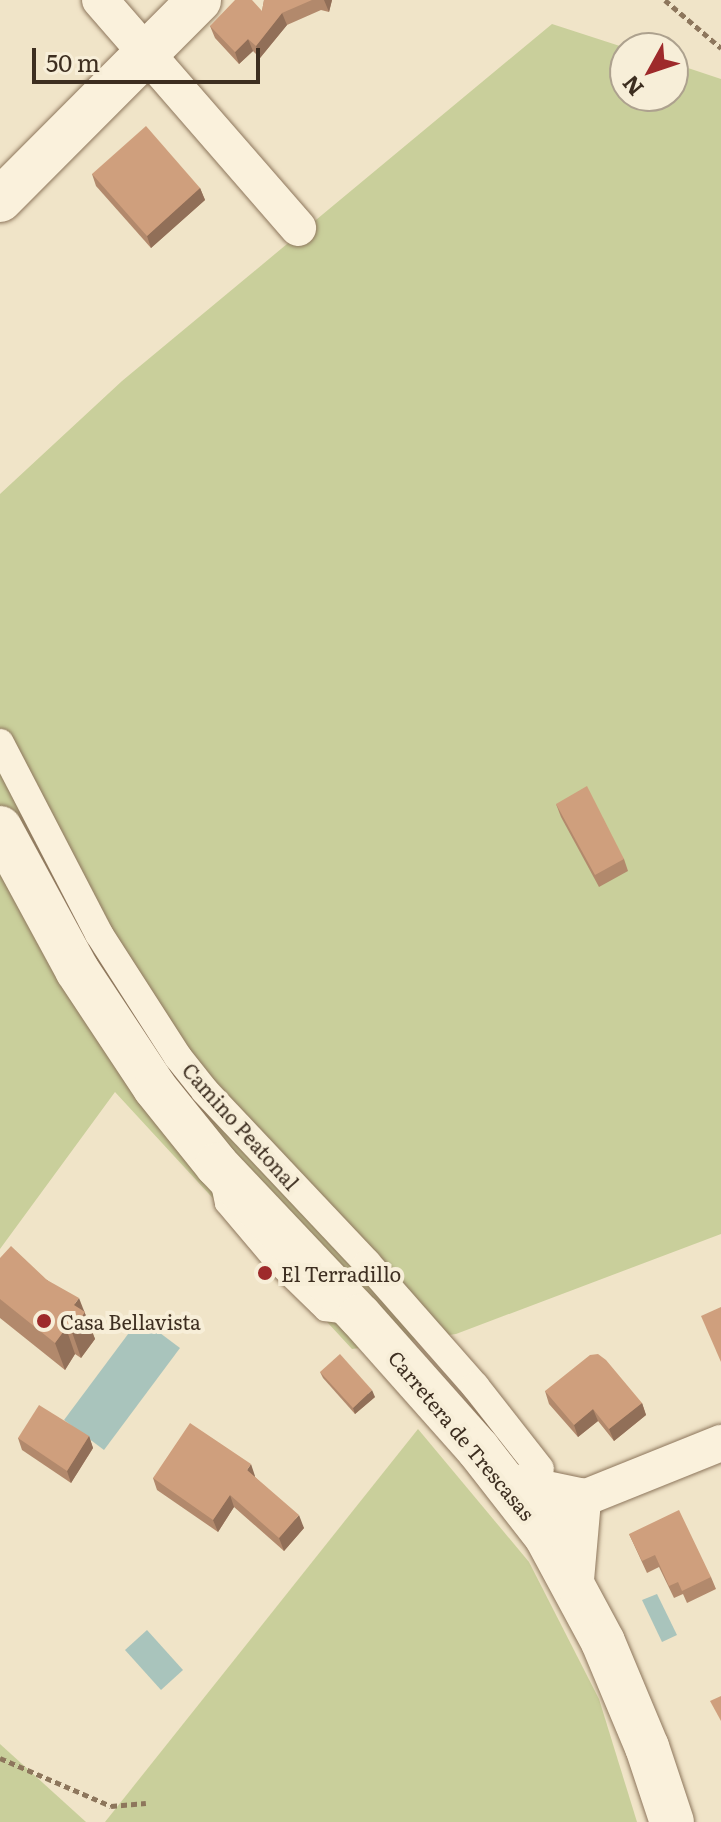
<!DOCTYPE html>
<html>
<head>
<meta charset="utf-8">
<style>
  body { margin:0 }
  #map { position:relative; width:721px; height:1822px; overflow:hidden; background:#f0e4c8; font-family:Literata,serif }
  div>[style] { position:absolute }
  .green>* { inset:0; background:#c9cf9b }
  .water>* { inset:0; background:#a9c4bc }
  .path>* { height:5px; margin-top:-2.5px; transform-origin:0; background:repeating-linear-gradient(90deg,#8d765c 0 6px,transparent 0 10px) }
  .roads { filter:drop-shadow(0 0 2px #8d765c) drop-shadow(0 0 2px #8d765c) }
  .service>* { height:18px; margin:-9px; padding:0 9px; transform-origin:9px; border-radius:9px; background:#faf1dc }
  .pedestrian>* { height:28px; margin:-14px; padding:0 14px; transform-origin:14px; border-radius:14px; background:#faf1dc }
  .minor>* { height:36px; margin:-18px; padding:0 18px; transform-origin:18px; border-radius:18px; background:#faf1dc }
  .tertiary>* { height:44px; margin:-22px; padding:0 22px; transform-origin:22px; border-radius:22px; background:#faf1dc }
  .secondary>* { height:44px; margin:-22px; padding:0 22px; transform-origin:22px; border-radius:22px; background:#faf1dc }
  .wall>* { inset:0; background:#b2896c }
  .shaded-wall>* { inset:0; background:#916f58 }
  .building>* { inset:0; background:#cf9f7d }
  .dots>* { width:22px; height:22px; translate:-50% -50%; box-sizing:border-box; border:4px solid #f7eed8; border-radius:50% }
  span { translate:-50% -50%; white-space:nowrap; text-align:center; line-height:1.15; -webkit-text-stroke:8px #f7eed8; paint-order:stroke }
  .street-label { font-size:20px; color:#3d2e20 }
  .poi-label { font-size:20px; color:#3d2e20 }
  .left { translate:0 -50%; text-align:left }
  .north { position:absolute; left:609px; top:32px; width:80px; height:80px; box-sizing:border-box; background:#f7eed8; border:2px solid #ada18e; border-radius:50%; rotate:230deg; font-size:22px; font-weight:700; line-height:32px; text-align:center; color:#3d2e20 }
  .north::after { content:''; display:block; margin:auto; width:28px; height:36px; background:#9e2a2b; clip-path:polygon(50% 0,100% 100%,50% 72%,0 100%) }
  .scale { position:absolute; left:32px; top:48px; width:228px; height:36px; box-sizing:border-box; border:4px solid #3d2e20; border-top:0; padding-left:10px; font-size:24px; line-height:28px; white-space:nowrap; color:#3d2e20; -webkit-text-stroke:6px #f7eed8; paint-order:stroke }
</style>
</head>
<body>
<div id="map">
  <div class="green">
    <i style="clip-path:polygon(552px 24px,626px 48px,625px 96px,673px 96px,673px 63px,721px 79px,721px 1234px,456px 1334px,352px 1349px,115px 1092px,0 1249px,0 494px,122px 381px)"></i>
    <i style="clip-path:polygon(418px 1429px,529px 1562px,599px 1699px,637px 1822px,105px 1822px)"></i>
    <i style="clip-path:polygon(0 1744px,86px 1822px,0 1822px)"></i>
  </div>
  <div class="water">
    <i style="clip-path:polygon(140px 1318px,180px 1348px,104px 1450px,64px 1420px)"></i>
    <i style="clip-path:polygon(657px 1594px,677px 1635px,662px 1642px,642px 1600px)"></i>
    <i style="clip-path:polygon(147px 1630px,183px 1670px,161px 1690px,125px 1650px)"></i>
  </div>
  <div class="path">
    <i style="left:665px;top:0;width:74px;rotate:40.6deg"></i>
    <i style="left:0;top:1758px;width:121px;rotate:23.4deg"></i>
    <i style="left:111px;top:1806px;width:35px;rotate:-5deg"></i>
  </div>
  <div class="roads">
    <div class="service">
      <i style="left:219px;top:1180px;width:25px;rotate:78deg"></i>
      <i style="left:224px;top:1204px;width:76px;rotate:49.8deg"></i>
      <i style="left:273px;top:1262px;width:71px;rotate:44.4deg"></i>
      <i style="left:324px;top:1312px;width:26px;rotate:7deg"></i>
    </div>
    <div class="pedestrian">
      <i style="left:0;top:743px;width:215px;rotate:62.6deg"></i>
      <i style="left:99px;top:934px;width:146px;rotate:57.3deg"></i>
      <i style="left:178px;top:1057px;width:43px;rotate:51.5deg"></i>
      <i style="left:205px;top:1091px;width:236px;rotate:46.7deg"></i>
      <i style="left:367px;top:1263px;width:164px;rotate:48.7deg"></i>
      <i style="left:475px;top:1386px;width:105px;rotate:51.9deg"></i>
    </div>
    <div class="minor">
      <i style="left:100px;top:0;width:302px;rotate:49deg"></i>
      <i style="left:579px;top:1500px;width:153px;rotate:-21.9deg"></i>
    </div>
    <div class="tertiary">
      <i style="left:0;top:200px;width:282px;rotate:-45.1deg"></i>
      <i style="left:0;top:828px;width:162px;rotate:61.5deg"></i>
      <i style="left:77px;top:970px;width:141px;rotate:56.5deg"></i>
      <i style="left:155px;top:1088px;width:99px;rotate:51.2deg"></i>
      <i style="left:217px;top:1165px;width:208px;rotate:46.6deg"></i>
      <i style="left:360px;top:1316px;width:178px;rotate:48.4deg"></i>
      <i style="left:478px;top:1449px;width:110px;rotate:52deg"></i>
      <i style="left:546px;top:1536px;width:120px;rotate:61.7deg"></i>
      <i style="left:603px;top:1642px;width:114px;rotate:67.3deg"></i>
      <i style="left:647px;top:1747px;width:79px;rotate:71.6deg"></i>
    </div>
    <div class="secondary">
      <i style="left:508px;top:1485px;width:73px;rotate:11.9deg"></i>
      <i style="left:579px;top:1500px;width:80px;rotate:95deg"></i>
    </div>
  </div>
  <div class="wall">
    <i style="clip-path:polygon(264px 0,332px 0,329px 12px,321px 10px,287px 25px,260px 58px,253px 51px,239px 64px,215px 38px,210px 26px,262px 11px)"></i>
    <i style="clip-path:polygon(92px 174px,200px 188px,205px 200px,151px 248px,96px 186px)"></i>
    <i style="clip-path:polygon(556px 804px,624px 859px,628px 871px,599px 887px,561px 817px)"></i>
    <i style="clip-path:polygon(0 1258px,47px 1280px,84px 1311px,95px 1339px,81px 1358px,75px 1354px,65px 1370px,0 1318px)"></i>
    <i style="clip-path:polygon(320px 1372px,375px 1397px,355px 1414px,323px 1378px)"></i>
    <i style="clip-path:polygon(545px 1391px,642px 1403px,646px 1415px,614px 1441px,598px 1421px,578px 1437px,549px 1404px)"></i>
    <i style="clip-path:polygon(89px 1436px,93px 1448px,71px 1483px,22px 1450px,18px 1438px)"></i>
    <i style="clip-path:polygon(255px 1476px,255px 1477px,304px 1528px,284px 1551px,234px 1507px,218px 1532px,157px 1490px,153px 1478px)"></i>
    <i style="clip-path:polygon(629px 1534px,711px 1577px,716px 1589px,687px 1603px,683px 1594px,674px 1598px,659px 1567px,647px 1573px)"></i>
  </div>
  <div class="shaded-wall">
    <i style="clip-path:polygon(324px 0,332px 0,329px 12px)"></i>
    <i style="clip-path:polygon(282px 13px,287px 25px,260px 58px,256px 46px)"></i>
    <i style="clip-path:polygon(248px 39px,253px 51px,239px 64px,235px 52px)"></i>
    <i style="clip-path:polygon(200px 188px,205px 200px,151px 248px,147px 236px)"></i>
    <i style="clip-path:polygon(79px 1298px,95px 1339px,81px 1358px,72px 1332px,74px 1305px)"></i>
    <i style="clip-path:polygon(66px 1328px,75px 1354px,65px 1370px,55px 1343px)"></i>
    <i style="clip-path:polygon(372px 1390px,375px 1397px,355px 1414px,353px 1408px)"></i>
    <i style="clip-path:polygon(642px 1403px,646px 1415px,614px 1441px,609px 1429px)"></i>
    <i style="clip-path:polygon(593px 1409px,598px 1421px,578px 1437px,574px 1425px)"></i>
    <i style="clip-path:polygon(89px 1436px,93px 1448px,71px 1483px,67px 1471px)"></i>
    <i style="clip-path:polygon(251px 1464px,255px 1476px,251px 1482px,247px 1470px)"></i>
    <i style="clip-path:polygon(230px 1495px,234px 1507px,218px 1532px,213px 1520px)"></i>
    <i style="clip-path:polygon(299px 1515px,304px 1528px,284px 1551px,279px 1538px)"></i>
  </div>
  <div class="building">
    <i style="clip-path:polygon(235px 0,252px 0,262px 11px,264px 0,312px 0,282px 13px,256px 46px,248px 39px,235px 52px,210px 26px)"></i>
    <i style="clip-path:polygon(146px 126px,200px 188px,147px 236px,92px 174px)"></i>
    <i style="clip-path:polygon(587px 786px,624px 859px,595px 875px,556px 804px)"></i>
    <i style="clip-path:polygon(11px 1246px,47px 1280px,79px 1298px,74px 1305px,85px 1312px,72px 1332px,66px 1328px,55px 1343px,0 1299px,0 1258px)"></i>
    <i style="clip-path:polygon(721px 1307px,721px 1362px,701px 1316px)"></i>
    <i style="clip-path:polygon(340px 1354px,372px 1390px,353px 1408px,320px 1372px)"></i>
    <i style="clip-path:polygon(598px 1354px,606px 1360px,642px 1403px,609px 1429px,593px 1409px,574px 1425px,545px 1391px,590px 1355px)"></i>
    <i style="clip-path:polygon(39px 1405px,89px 1436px,67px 1471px,18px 1438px)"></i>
    <i style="clip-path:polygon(190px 1423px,251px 1464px,247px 1470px,299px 1515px,279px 1538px,230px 1495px,213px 1520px,153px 1478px)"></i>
    <i style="clip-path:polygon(679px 1510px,711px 1577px,682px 1591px,678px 1582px,669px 1586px,655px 1555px,642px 1561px,629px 1534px)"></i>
    <i style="clip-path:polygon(721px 1696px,721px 1721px,710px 1701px)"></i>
  </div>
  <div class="dots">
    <i style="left:265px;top:1273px;background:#9e2a2b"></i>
    <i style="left:44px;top:1321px;background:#9e2a2b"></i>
  </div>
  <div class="street-label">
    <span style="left:241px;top:1126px;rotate:48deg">Camino Peatonal</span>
    <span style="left:462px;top:1435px;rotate:50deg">Carretera de Trescasas</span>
  </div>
  <div class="poi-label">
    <span class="left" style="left:281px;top:1273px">El Terradillo</span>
    <span class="left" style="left:60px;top:1321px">Casa Bellavista</span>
  </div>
  <div class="north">N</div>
  <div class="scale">50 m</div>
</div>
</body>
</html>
